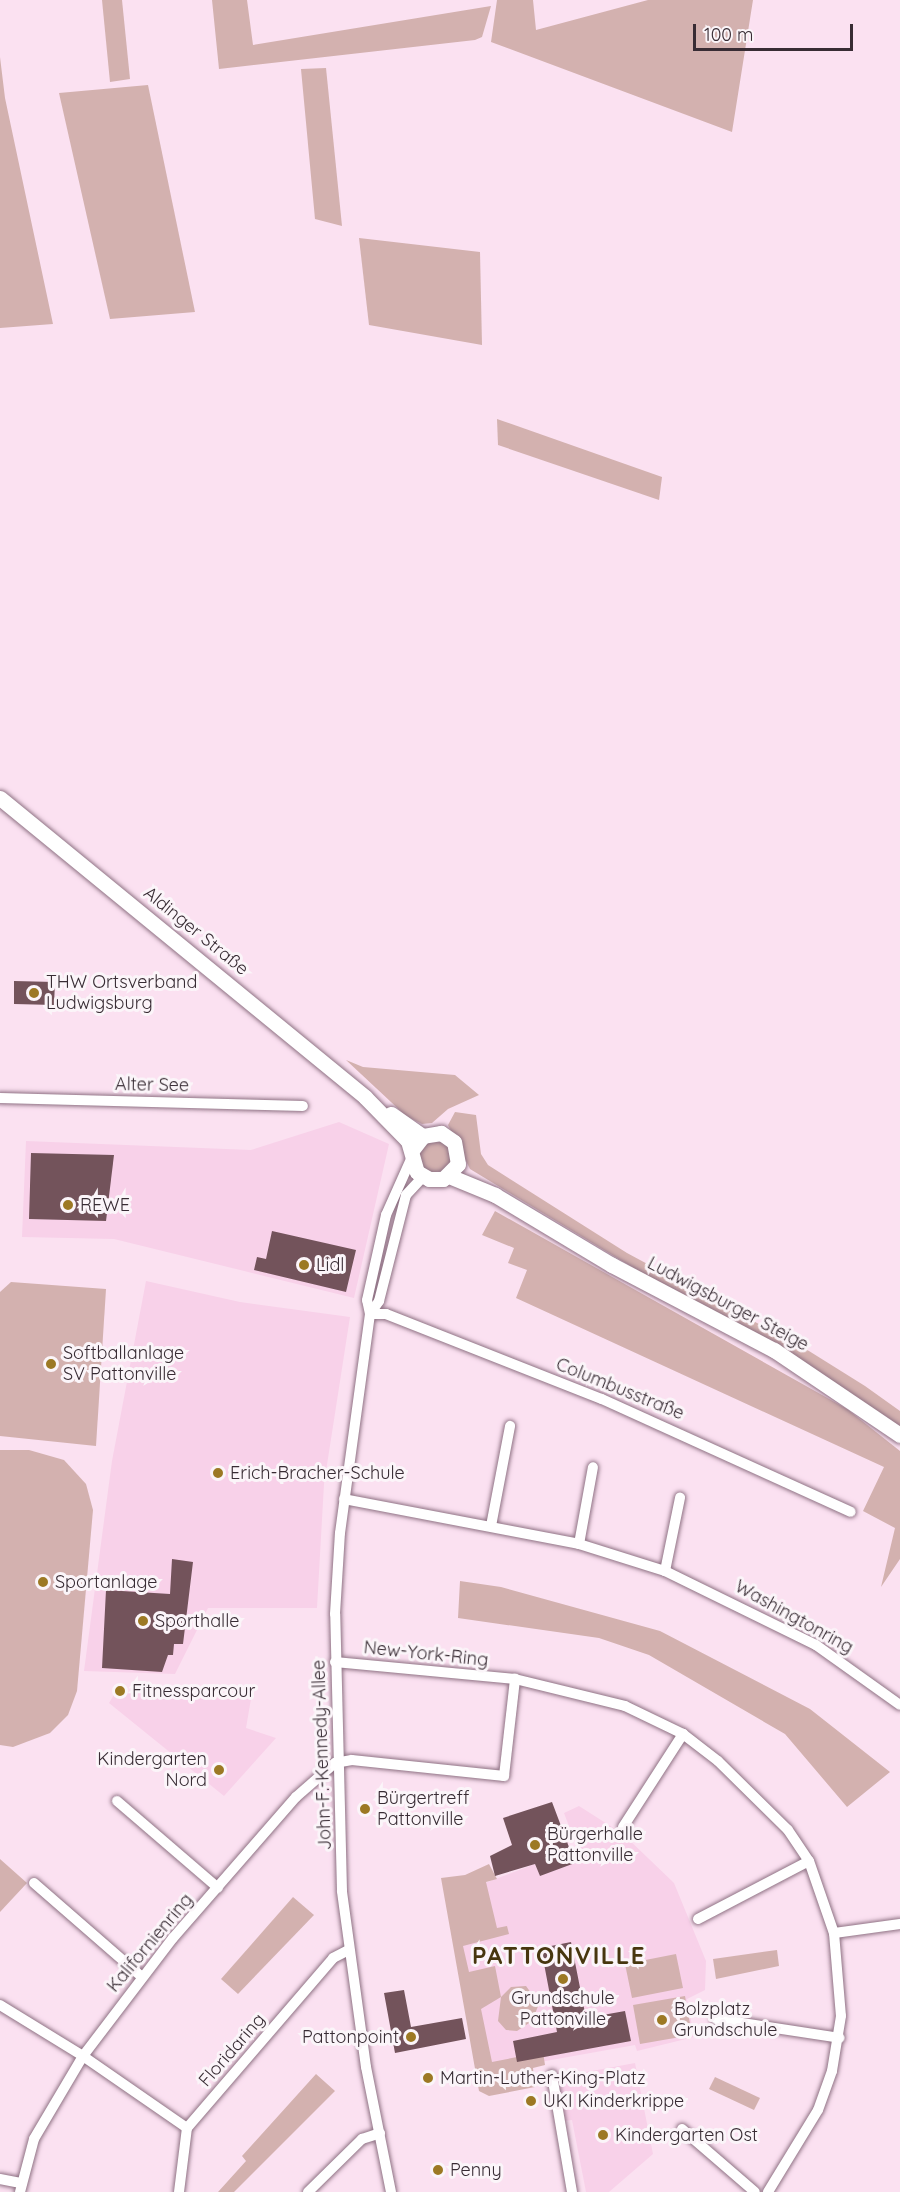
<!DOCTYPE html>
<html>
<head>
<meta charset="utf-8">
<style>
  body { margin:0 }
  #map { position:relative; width:900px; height:2192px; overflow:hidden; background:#fbe1f1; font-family:Quicksand,sans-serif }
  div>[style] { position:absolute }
  .built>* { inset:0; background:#f8d1e9 }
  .green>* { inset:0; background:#d3b1af }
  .round { border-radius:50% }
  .building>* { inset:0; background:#73535b }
  .roads { filter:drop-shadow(0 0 2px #8f7284) drop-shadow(0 0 2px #8f7284) }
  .street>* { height:10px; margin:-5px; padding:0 5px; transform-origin:5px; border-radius:5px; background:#fff }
  .secondary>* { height:15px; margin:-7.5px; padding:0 7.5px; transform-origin:7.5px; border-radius:7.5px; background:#fff }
  .dots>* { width:16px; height:16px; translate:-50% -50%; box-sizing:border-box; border:3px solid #fbf5f9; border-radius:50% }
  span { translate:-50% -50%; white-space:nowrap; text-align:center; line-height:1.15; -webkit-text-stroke:6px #fbf5f9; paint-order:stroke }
  .street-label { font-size:18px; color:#382c34 }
  .poi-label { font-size:18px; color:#382c34 }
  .left { translate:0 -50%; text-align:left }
  .right { translate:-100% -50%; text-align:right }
  .district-label { font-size:24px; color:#47360e; font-weight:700; letter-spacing:1.5px }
  .scale { position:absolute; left:693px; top:24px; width:160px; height:27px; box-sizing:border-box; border:3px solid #382c34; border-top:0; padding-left:8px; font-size:18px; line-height:21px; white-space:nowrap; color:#382c34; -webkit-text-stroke:4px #fbf5f9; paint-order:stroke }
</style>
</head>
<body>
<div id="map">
  <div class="built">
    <i style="clip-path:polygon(339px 1122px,389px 1144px,354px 1298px,114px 1239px,22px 1237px,26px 1141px,251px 1150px)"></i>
    <i style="clip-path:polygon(146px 1281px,240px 1302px,350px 1317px,324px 1484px,317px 1608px,208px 1608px,175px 1674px,84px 1671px,112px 1461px)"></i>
    <i style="clip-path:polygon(115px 1693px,252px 1693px,246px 1728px,276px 1738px,224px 1796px,109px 1703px)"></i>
    <i style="clip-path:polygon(579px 1806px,623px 1834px,674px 1883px,706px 1961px,705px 1990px,687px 1999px,694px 2037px,637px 2051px,635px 2045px,484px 2072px,451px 1896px,535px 1864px,540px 1876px,575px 1863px,570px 1850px,577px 1847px,564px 1813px)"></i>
    <i style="clip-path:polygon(635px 2063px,653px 2154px,609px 2192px,586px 2192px,572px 2120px,564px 2121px,558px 2088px,566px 2086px,565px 2076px)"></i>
  </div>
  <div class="green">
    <i style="clip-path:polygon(102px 0,122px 0,130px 79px,110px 82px)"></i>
    <i style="clip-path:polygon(212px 0,247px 0,253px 45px,491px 6px,482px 37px,475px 40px,219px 69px)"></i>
    <i style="clip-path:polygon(497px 0,533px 0,536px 30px,648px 0,753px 0,732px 132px,491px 42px)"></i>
    <i style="clip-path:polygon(0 57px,5px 98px,53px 324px,0 328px)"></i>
    <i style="clip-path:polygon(326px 68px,342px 226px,315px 219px,301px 69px)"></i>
    <i style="clip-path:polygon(148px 85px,195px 312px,110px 319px,59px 93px)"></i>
    <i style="clip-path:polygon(359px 238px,480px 252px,482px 345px,369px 325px)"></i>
    <i style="clip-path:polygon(497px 419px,662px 477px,659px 500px,498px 445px)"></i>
    <i style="clip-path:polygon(346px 1060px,363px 1067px,455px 1075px,479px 1095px,448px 1109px,432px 1123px,422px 1124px,406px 1116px)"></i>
    <i style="clip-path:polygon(455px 1112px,476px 1115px,481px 1154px,488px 1165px,627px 1253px,809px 1351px,865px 1386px,900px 1411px,900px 1429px,470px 1169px,448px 1125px)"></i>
    <i class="round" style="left:418px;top:1138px;width:34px;height:34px"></i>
    <i style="clip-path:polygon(495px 1211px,847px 1409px,900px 1451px,900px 1559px,881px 1587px,895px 1528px,863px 1511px,884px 1467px,516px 1298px,527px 1270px,508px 1263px,514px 1248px,482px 1235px)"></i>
    <i style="clip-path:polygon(11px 1282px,106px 1289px,96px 1446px,0 1436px,0 1292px)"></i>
    <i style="clip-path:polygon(0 1450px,29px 1450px,64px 1460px,86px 1484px,93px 1510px,77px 1691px,68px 1715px,50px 1733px,13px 1747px,0 1745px)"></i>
    <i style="clip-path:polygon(460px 1581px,501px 1587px,660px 1631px,810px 1709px,890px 1772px,847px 1807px,785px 1734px,649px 1655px,599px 1638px,458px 1618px)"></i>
    <i style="clip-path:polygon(0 1859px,27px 1883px,0 1912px)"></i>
    <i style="clip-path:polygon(489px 1864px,497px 1879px,486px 1882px,497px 1928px,507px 1926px,509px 1934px,463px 1946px,469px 1972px,495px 1966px,501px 1997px,511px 1987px,526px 1986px,539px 2004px,532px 2021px,517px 2031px,506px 2030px,498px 2021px,501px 1997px,481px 2009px,492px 2062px,543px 2052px,545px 2065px,533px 2068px,535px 2087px,489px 2096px,479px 2091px,441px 1878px,465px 1875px)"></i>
    <i style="clip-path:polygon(293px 1897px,314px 1915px,238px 1994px,221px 1979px)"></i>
    <i style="clip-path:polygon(777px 1950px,779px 1966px,716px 1979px,713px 1959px)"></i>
    <i style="clip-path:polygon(676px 1954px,683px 1988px,632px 1998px,625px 1964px)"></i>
    <i style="clip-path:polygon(685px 1996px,692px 2035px,640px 2044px,633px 2005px)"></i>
    <i style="clip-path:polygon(316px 2074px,335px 2091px,234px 2192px,218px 2192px,246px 2161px,242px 2156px)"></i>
    <i style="clip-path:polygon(715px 2077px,760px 2098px,754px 2110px,709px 2089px)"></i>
  </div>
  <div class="building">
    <i style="clip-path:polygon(14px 981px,55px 982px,54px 1005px,14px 1004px)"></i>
    <i style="clip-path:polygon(31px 1153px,114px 1155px,106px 1221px,29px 1219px)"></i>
    <i style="clip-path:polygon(272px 1231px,356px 1250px,346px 1292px,254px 1270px,257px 1257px,266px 1259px)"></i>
    <i style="clip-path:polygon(172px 1559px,193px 1562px,183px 1644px,174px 1644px,173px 1655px,168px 1655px,162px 1672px,102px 1668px,106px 1590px,170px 1594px)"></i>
    <i style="clip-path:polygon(552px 1802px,575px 1863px,540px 1876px,535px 1864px,495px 1876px,490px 1856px,512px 1845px,503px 1818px)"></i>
    <i style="clip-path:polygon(571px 1942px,586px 2018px,625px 2011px,631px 2041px,517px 2062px,513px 2041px,557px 2032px,541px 1948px)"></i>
    <i style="clip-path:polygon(404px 1990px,411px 2027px,462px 2018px,466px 2039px,395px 2053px,384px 1993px)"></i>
  </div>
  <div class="roads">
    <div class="street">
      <i style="left:0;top:1098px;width:303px;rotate:1.5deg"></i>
      <i style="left:370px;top:1314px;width:16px"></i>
      <i style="left:386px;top:1314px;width:232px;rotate:21.5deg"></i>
      <i style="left:602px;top:1399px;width:273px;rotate:24.4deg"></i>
      <i style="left:370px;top:1314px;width:16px;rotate:-55deg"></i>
      <i style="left:379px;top:1301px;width:109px;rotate:-75.7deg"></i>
      <i style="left:406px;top:1195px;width:25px;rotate:-47deg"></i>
      <i style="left:344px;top:1499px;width:239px;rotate:10.8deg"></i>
      <i style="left:579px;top:1544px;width:90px;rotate:17.4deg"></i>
      <i style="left:665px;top:1571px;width:168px;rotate:26.1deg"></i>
      <i style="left:816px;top:1645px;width:103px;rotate:35.5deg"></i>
      <i style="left:491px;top:1526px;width:102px;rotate:-79.2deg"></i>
      <i style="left:579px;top:1544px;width:78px;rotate:-79.7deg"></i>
      <i style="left:665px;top:1571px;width:75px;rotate:-78.4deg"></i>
      <i style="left:335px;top:1662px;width:181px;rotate:5.4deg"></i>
      <i style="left:515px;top:1679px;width:113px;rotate:13.8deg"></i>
      <i style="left:625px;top:1706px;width:64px;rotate:25.8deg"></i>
      <i style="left:683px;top:1734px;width:44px;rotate:37.6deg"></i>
      <i style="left:718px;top:1761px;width:98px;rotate:44.6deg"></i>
      <i style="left:788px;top:1830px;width:37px;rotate:56deg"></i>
      <i style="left:809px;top:1861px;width:76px;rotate:70.9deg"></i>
      <i style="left:834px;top:1933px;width:83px;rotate:85.2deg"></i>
      <i style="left:841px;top:2016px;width:56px;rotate:99.3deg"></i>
      <i style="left:832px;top:2071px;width:41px;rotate:109.7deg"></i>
      <i style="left:818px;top:2110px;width:96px;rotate:121.4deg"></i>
      <i style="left:117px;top:1801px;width:133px;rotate:40.7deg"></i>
      <i style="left:623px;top:1827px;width:111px;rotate:-57.2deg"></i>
      <i style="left:34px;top:1883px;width:142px;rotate:41deg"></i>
      <i style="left:698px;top:1919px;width:125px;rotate:-27.6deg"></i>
      <i style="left:834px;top:1933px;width:67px;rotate:-7.8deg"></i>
      <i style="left:0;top:2005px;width:97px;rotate:31.6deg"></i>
      <i style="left:83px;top:2056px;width:96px;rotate:120.6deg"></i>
      <i style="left:34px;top:2139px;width:55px;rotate:104.8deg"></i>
      <i style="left:716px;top:2019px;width:125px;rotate:8.7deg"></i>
      <i style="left:552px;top:2075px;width:119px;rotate:80.3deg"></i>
      <i style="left:187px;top:2128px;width:126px;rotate:-145.3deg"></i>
      <i style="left:83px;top:2056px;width:148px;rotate:-52.7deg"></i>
      <i style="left:173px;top:1938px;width:187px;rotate:-48.9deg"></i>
      <i style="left:296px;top:1797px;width:52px;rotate:-41.1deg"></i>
      <i style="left:335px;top:1763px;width:17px;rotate:-10deg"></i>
      <i style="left:352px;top:1760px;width:153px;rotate:6deg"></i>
      <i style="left:504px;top:1776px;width:98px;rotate:-83.5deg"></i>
      <i style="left:682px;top:2129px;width:96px;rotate:40.8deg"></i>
      <i style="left:0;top:2179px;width:21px;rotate:11deg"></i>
      <i style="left:179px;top:2192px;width:64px;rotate:-82.9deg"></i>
      <i style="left:187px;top:2128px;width:224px;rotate:-49.3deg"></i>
      <i style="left:333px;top:1958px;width:18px;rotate:-27deg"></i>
      <i style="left:308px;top:2192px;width:76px;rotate:-44.5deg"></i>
      <i style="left:362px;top:2139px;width:19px;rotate:-18deg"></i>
      <i style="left:391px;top:2192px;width:127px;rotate:-101.3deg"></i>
      <i style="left:366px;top:2067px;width:178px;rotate:-97.8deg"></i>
      <i style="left:342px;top:1891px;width:277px;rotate:-91.4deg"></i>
      <i style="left:335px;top:1614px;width:81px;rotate:-86.5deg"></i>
      <i style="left:340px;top:1533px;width:221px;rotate:-82.2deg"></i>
      <i style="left:370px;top:1314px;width:14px;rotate:-102deg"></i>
      <i style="left:367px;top:1300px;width:87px;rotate:-77.4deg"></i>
      <i style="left:386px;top:1215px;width:61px;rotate:-65.9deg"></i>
    </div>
    <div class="secondary">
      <i style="left:0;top:798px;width:472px;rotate:39.3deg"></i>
      <i style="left:365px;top:1097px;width:62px;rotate:45.7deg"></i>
      <i style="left:408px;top:1141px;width:32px;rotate:74deg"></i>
      <i style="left:417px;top:1172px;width:14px;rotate:30deg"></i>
      <i style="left:429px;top:1179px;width:14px"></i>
      <i style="left:443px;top:1179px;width:21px;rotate:-45deg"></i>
      <i style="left:458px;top:1164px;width:22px;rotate:-100deg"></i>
      <i style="left:454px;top:1142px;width:16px;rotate:-145deg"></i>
      <i style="left:441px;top:1133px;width:18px;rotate:171deg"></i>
      <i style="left:423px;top:1136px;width:18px;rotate:128deg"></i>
      <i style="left:391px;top:1114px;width:39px;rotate:35deg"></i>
      <i style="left:449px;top:1176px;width:50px;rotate:22.4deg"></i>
      <i style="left:495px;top:1195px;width:136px;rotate:30.9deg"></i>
      <i style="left:612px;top:1265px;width:183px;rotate:27.7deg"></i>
      <i style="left:774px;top:1350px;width:152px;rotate:34deg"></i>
    </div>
  </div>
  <div class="dots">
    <i style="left:34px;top:993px;background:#9c7924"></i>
    <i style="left:68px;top:1205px;background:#9c7924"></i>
    <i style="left:304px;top:1265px;background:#9c7924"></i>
    <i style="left:51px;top:1364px;background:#9c7924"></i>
    <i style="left:218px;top:1473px;background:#9c7924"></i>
    <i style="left:43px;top:1582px;background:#9c7924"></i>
    <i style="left:143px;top:1621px;background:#9c7924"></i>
    <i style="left:120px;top:1691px;background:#9c7924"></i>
    <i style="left:219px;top:1770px;background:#9c7924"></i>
    <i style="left:365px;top:1809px;background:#9c7924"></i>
    <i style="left:535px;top:1845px;background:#9c7924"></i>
    <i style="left:563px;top:1979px;background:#9c7924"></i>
    <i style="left:662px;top:2020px;background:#9c7924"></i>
    <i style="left:411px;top:2037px;background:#9c7924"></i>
    <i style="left:428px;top:2078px;background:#9c7924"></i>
    <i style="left:531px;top:2101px;background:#9c7924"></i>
    <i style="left:603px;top:2135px;background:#9c7924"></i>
    <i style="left:438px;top:2170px;background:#9c7924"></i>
  </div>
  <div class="street-label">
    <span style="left:196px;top:931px;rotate:39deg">Aldinger Straße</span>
    <span style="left:152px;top:1085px;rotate:1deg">Alter See</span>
    <span style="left:728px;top:1304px;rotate:28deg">Ludwigsburger Steige</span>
    <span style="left:620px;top:1389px;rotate:22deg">Columbusstraße</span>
    <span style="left:794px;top:1617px;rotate:29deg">Washingtonring</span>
    <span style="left:426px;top:1654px;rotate:6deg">New-York-Ring</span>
    <span style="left:322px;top:1755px;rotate:-92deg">John-F.-Kennedy-Allee</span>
    <span style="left:150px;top:1943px;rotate:-50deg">Kalifornienring</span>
    <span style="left:232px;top:2050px;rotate:-49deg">Floridaring</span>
  </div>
  <div class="poi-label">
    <span class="left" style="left:46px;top:993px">THW Ortsverband<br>Ludwigsburg</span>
    <span class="left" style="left:80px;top:1205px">REWE</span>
    <span class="left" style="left:316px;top:1265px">Lidl</span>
    <span class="left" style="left:63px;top:1364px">Softballanlage<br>SV Pattonville</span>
    <span class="left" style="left:230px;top:1473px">Erich-Bracher-Schule</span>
    <span class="left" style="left:55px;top:1582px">Sportanlage</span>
    <span class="left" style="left:155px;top:1621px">Sporthalle</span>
    <span class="left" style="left:132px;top:1691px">Fitnessparcour</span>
    <span class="right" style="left:207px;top:1770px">Kindergarten<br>Nord</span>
    <span class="left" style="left:377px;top:1809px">Bürgertreff<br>Pattonville</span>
    <span class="left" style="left:547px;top:1845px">Bürgerhalle<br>Pattonville</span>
    <span style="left:563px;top:2009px">Grundschule<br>Pattonville</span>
    <span class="left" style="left:674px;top:2020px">Bolzplatz<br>Grundschule</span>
    <span class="right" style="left:399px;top:2037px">Pattonpoint</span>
    <span class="left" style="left:440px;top:2078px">Martin-Luther-King-Platz</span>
    <span class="left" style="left:543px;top:2101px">UKI Kinderkrippe</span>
    <span class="left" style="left:615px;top:2135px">Kindergarten Ost</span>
    <span class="left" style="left:450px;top:2170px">Penny</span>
  </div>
  <div class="district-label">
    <span style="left:559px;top:1956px">PATTONVILLE</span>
  </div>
  <div class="scale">100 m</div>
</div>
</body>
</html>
